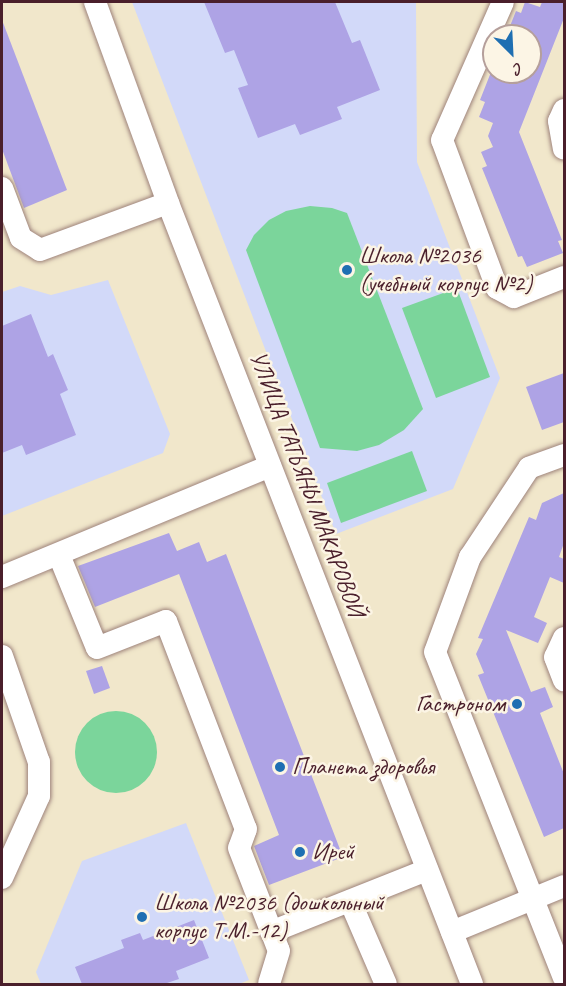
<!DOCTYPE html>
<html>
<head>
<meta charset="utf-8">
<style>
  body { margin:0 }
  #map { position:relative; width:566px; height:986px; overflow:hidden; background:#f1e7cb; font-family:Caveat,sans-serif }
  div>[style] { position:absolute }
  .built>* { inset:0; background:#d2d9f9 }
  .green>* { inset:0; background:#7bd59b }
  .round { border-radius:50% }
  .building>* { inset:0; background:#aea3e5 }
  .roads { filter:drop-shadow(0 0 2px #9e837b) drop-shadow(0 0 2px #9e837b) }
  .minor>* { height:22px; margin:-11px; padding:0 11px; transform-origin:11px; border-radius:11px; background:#fff }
  .dots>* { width:16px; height:16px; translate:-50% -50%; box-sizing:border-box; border:3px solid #fcf5e5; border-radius:50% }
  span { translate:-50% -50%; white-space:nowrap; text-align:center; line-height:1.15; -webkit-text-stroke:5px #fcf5e5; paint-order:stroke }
  .poi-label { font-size:24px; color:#4a1f2b }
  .left { translate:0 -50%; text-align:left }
  .right { translate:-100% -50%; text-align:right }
  .street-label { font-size:24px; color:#4a1f2b }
  .frame { position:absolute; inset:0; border:3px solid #4a1f2b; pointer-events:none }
  .north { position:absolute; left:482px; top:24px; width:60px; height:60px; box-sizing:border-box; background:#fcf5e5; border:2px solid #b59f9b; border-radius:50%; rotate:156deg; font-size:16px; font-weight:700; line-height:24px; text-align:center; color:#4a1f2b }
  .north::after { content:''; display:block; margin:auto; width:21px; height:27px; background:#1f6fb2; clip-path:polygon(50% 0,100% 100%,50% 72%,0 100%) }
</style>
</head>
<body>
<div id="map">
  <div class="built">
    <i style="clip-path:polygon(132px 2px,416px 2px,417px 162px,500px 378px,453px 489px,336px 534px)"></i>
    <i style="clip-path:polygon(108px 280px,170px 434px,163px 453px,2px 516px,2px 292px,20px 286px,51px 295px)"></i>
    <i style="clip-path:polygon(186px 823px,249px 980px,239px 984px,41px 984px,36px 972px,82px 861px)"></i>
  </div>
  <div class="green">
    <i style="clip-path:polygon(310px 206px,332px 208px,347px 213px,423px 409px,404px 430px,379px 445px,357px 451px,320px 448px,246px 250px,254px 235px,269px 220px,286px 211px)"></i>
    <i style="clip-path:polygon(457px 288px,490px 377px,436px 398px,402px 308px)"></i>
    <i style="clip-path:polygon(412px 451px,427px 491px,341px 523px,327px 483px)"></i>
    <i class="round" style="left:75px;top:711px;width:82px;height:82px"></i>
  </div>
  <div class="building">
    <i style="clip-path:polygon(204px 2px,335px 2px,352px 43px,360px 40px,380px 90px,337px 107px,342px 119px,300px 135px,295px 124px,258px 138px,238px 88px,248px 85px,234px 50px,225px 53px)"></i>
    <i style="clip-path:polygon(525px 2px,540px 7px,542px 2px,564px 2px,564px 18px,519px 132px,562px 240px,558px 241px,563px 253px,527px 267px,522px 256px,518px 257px,482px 168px,487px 166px,481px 152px,493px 147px,488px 136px,493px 123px,479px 117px,485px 102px,480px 100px,493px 67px,494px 72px,530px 72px,530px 36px,506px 36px,516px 11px,521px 13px)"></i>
    <i style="clip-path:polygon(2px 20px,67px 190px,24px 208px,2px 149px)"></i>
    <i style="clip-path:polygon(31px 314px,48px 357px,53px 354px,68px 390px,60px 394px,76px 435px,26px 455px,22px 445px,2px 453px,2px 326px)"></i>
    <i style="clip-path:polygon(564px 373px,564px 422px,542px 430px,526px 387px)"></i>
    <i style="clip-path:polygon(564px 493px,564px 543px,559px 557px,564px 559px,564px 583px,550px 577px,534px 617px,547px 623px,538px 643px,506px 630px,531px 692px,545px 687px,553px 707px,540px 713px,564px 774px,564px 828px,544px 837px,478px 675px,484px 673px,476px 654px,483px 639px,478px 638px,529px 517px,536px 520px,542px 503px)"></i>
    <i style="clip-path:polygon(169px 533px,177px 551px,199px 542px,207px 562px,226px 554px,343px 857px,269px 885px,254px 846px,279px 835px,179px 574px,95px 607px,78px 566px)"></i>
    <i style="clip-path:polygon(102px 666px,110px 688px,94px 694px,86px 671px)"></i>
    <i style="clip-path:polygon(194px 920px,209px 958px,176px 971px,179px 979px,164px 984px,82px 984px,75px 967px,124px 948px,121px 940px,140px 933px,143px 940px)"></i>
  </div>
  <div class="roads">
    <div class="minor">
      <i style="left:95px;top:2px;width:214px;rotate:70deg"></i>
      <i style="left:168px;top:203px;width:838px;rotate:68.73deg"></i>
      <i style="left:503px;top:2px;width:151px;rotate:113.8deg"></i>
      <i style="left:442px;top:140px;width:158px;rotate:69.6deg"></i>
      <i style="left:497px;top:288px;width:19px;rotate:28deg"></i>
      <i style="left:514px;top:297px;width:54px;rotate:-21.8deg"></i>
      <i style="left:564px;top:110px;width:12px;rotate:114deg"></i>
      <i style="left:559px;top:121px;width:28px;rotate:80deg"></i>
      <i style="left:2px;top:188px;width:53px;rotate:69.2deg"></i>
      <i style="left:21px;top:238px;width:22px;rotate:32deg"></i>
      <i style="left:40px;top:250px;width:136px;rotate:-20.2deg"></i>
      <i style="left:564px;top:455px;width:37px;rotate:160deg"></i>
      <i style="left:529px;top:468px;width:107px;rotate:123.5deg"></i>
      <i style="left:470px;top:557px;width:101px;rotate:110.2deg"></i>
      <i style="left:435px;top:652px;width:350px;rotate:68.4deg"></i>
      <i style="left:59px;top:555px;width:100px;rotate:67.8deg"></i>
      <i style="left:97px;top:648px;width:74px;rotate:-21.4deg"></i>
      <i style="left:166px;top:621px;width:223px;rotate:69deg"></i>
      <i style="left:246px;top:829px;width:20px;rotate:110deg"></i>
      <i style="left:239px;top:848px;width:110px;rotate:68.8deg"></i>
      <i style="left:279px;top:951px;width:34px;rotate:107deg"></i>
      <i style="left:2px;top:577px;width:290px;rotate:-22.5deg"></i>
      <i style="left:564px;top:638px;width:21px;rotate:115deg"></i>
      <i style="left:555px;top:657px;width:25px;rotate:69deg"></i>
      <i style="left:2px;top:656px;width:112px;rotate:70.8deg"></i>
      <i style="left:39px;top:762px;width:34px;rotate:90deg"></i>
      <i style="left:39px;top:796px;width:90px;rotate:114.3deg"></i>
      <i style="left:350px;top:901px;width:90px;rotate:66.6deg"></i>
      <i style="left:271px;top:932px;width:168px;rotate:-21.7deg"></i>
      <i style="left:452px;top:932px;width:121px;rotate:-22.3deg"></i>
    </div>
  </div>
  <div class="dots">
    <i style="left:347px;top:270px;background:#1f6fb2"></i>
    <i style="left:517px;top:704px;background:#1f6fb2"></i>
    <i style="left:280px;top:767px;background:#1f6fb2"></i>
    <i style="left:300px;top:852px;background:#1f6fb2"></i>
    <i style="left:142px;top:917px;background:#1f6fb2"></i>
  </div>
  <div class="poi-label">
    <span class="left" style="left:359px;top:270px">Школа №2036<br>(учебный корпус №2)</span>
    <span class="right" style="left:505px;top:704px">Гастроном</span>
    <span class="left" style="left:292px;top:767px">Планета здоровья</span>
    <span class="left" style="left:312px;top:852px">Ирей</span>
    <span class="left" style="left:154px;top:917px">Школа №2036 (дошкольный<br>корпус Т.М.-12)</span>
  </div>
  <div class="street-label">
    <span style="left:307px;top:484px;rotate:69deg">УЛИЦА ТАТЬЯНЫ МАКАРОВОЙ</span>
  </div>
  <div class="frame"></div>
  <div class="north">С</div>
</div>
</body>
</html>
